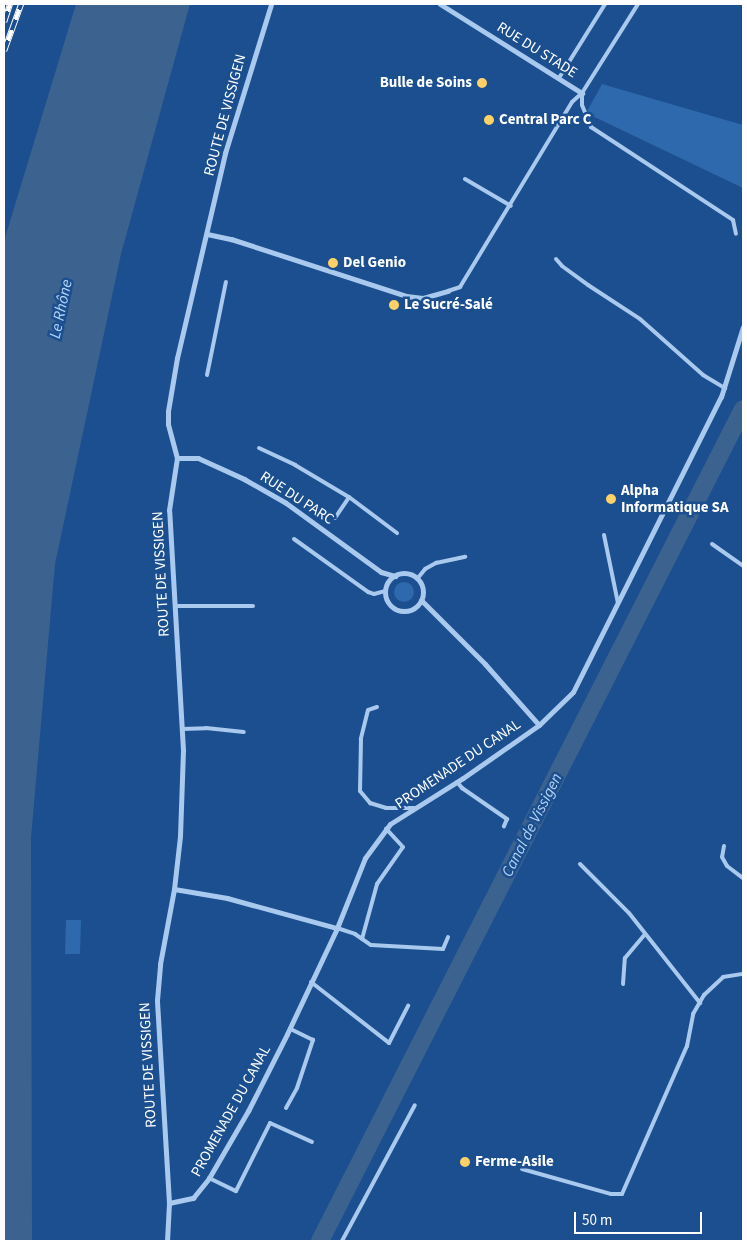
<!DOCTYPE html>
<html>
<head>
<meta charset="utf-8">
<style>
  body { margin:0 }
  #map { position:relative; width:747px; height:1245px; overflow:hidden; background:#1b4f8f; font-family:"Source Sans 3",sans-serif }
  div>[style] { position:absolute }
  .green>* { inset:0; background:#2e69ad }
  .round { border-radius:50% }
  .water>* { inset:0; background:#3c6290 }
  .canal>* { height:18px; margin:-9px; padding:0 9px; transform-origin:9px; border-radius:9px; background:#3c6290 }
  .service>* { height:4px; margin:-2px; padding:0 2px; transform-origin:2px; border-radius:2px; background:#a9c9ee }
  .minor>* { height:5px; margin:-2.5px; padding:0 2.5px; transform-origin:2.5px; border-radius:2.5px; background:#a9c9ee }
  .minor>.ring { margin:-2.5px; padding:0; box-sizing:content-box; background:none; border:5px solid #a9c9ee; border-radius:50% }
  .rail>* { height:5.5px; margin-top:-2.75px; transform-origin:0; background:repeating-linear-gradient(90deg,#1b4f8f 0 11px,#fff 0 22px); box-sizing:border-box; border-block:1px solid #fff }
  .dots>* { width:14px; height:14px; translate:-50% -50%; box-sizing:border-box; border:2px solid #1b4f8f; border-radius:50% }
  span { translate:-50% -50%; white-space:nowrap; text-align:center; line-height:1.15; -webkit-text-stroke:5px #1b4f8f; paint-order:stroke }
  .street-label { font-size:15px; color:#fff }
  .poi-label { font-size:15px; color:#fff; font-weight:700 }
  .right { translate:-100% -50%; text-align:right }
  .left { translate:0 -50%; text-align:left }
  .water-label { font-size:16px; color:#b5d3f5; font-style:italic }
  .frame { position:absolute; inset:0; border:5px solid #fff; pointer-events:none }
  .scale { position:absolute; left:574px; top:1212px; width:128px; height:22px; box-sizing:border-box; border:2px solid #fff; border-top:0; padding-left:6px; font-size:15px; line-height:18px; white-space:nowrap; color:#fff; -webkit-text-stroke:4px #1b4f8f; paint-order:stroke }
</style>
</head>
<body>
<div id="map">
  <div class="green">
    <i style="clip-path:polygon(602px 84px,743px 125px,743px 188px,586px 113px)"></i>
    <i class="round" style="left:394px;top:582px;width:20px;height:20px"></i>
    <i style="clip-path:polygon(66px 920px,81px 920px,80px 954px,65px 954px)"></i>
  </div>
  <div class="water">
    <i style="clip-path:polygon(76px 4px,190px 4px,121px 254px,55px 564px,31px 838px,32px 1241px,4px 1241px,4px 241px)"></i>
  </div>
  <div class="canal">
    <i style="left:320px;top:1241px;width:933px;rotate:-63.05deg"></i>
  </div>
  <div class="service">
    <i style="left:559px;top:78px;width:87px;rotate:-58.1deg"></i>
    <i style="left:582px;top:93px;width:12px;rotate:90deg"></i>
    <i style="left:582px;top:105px;width:24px;rotate:68deg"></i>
    <i style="left:591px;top:127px;width:170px;rotate:33.2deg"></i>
    <i style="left:733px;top:220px;width:14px;rotate:78deg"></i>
    <i style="left:465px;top:179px;width:53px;rotate:30.4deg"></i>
    <i style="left:556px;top:259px;width:9px;rotate:49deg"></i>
    <i style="left:562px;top:266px;width:32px;rotate:36deg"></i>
    <i style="left:588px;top:285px;width:62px;rotate:33.2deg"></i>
    <i style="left:640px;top:319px;width:84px;rotate:41.6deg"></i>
    <i style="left:703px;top:375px;width:26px;rotate:31deg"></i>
    <i style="left:448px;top:291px;width:13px;rotate:-18deg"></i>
    <i style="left:460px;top:287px;width:216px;rotate:-58.8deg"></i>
    <i style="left:572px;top:102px;width:13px;rotate:-42deg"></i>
    <i style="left:582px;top:93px;width:105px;rotate:-57.8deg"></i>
    <i style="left:207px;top:375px;width:95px;rotate:-78.5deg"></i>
    <i style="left:259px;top:448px;width:40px;rotate:25deg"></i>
    <i style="left:295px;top:465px;width:63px;rotate:30.7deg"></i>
    <i style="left:349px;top:497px;width:60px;rotate:36.9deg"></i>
    <i style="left:335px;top:518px;width:25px;rotate:-56deg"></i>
    <i style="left:604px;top:535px;width:69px;rotate:78.4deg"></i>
    <i style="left:294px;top:539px;width:91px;rotate:35.6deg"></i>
    <i style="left:368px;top:592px;width:6px;rotate:18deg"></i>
    <i style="left:374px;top:594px;width:11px;rotate:-15deg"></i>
    <i style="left:712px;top:544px;width:38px;rotate:35deg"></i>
    <i style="left:417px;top:579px;width:13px;rotate:-51deg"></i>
    <i style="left:425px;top:569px;width:13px;rotate:-29deg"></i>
    <i style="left:436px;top:563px;width:30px;rotate:-12deg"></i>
    <i style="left:175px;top:606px;width:78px"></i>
    <i style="left:377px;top:707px;width:9px;rotate:162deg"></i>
    <i style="left:368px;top:710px;width:30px;rotate:104deg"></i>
    <i style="left:361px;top:739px;width:52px;rotate:91.1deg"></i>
    <i style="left:360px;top:791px;width:16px;rotate:50deg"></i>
    <i style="left:370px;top:803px;width:17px;rotate:17deg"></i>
    <i style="left:386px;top:808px;width:28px"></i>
    <i style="left:182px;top:729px;width:24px;rotate:-2deg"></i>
    <i style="left:206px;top:728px;width:38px;rotate:6deg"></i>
    <i style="left:457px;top:782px;width:8px;rotate:50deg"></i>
    <i style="left:462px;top:788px;width:55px;rotate:34.6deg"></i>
    <i style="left:507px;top:819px;width:8px;rotate:113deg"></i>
    <i style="left:724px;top:846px;width:11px;rotate:100deg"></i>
    <i style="left:722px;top:857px;width:10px;rotate:61deg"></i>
    <i style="left:727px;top:866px;width:20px;rotate:37deg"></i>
    <i style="left:580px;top:864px;width:69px;rotate:45deg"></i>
    <i style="left:629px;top:913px;width:115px;rotate:51.7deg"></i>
    <i style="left:337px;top:928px;width:19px;rotate:18deg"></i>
    <i style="left:355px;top:934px;width:19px;rotate:35deg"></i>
    <i style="left:371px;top:945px;width:72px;rotate:3.2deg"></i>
    <i style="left:443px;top:949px;width:13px;rotate:-67deg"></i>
    <i style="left:362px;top:939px;width:57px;rotate:-74.7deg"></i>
    <i style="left:377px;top:884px;width:45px;rotate:-54.9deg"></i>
    <i style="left:403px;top:847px;width:25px;rotate:-133deg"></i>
    <i style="left:311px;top:982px;width:99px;rotate:38deg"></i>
    <i style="left:389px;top:1043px;width:42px;rotate:-62.8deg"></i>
    <i style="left:623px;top:984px;width:26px;rotate:-86deg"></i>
    <i style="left:625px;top:958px;width:31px;rotate:-50deg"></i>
    <i style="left:286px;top:1108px;width:23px;rotate:-61deg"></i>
    <i style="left:297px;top:1088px;width:51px;rotate:-71.6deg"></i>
    <i style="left:313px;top:1040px;width:25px;rotate:-154deg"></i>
    <i style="left:522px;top:1169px;width:92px;rotate:15.7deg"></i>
    <i style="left:611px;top:1194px;width:11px"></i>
    <i style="left:622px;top:1194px;width:162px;rotate:-66.3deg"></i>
    <i style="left:687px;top:1046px;width:33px;rotate:-79deg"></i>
    <i style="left:693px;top:1014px;width:22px;rotate:-60deg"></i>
    <i style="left:704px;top:995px;width:26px;rotate:-43deg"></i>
    <i style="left:723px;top:977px;width:20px;rotate:-9deg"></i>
    <i style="left:209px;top:1178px;width:30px;rotate:26deg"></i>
    <i style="left:236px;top:1191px;width:76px;rotate:-63.4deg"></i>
    <i style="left:270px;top:1123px;width:46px;rotate:24.3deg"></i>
    <i style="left:342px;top:1241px;width:154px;rotate:-61.8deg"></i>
  </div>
  <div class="minor">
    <i style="left:440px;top:4px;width:168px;rotate:32.1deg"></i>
    <i style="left:207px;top:234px;width:25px;rotate:12deg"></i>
    <i style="left:231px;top:239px;width:184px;rotate:18deg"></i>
    <i style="left:406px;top:296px;width:17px;rotate:7deg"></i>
    <i style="left:423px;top:298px;width:26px;rotate:-16deg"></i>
    <i style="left:177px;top:458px;width:21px"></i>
    <i style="left:198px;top:458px;width:51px;rotate:24.5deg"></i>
    <i style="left:244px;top:479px;width:48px;rotate:29.7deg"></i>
    <i style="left:286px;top:503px;width:117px;rotate:36deg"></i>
    <i style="left:381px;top:572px;width:15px;rotate:16deg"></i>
    <i class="ring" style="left:385px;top:573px;width:33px;height:33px"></i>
    <i style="left:421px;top:600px;width:91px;rotate:45deg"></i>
    <i style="left:485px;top:664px;width:81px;rotate:48.5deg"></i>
    <i style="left:174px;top:889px;width:54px;rotate:9.6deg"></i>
    <i style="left:227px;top:898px;width:114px;rotate:15.3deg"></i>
    <i style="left:169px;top:1203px;width:25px;rotate:-12deg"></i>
    <i style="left:193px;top:1198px;width:26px;rotate:-51deg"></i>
    <i style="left:209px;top:1178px;width:78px;rotate:-59.8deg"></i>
    <i style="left:248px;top:1111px;width:86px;rotate:-63.1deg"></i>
    <i style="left:287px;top:1034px;width:117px;rotate:-64.7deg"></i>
    <i style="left:337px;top:928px;width:75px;rotate:-68.2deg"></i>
    <i style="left:365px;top:858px;width:42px;rotate:-53.7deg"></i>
    <i style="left:390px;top:824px;width:86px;rotate:-32.2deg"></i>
    <i style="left:463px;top:778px;width:93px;rotate:-34.9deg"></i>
    <i style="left:539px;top:725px;width:47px;rotate:-44.1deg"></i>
    <i style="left:573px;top:692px;width:330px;rotate:-63.4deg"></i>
    <i style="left:721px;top:397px;width:73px;rotate:-72.6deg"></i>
    <i style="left:167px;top:1241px;width:38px;rotate:-87deg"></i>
    <i style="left:169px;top:1203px;width:203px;rotate:-93.4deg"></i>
    <i style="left:157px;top:1000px;width:36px;rotate:-85deg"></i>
    <i style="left:160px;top:964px;width:76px;rotate:-79.4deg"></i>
    <i style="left:174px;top:889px;width:53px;rotate:-83.5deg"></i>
    <i style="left:180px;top:836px;width:86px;rotate:-88deg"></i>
    <i style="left:183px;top:750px;width:240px;rotate:-93.3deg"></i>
    <i style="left:169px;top:510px;width:53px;rotate:-81.3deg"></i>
    <i style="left:177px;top:458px;width:35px;rotate:-105deg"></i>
    <i style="left:168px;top:424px;width:13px;rotate:-90deg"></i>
    <i style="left:168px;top:411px;width:54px;rotate:-80.4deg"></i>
    <i style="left:177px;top:358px;width:211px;rotate:-76.8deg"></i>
    <i style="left:225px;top:153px;width:156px;rotate:-72.8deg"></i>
  </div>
  <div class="rail">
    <i style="left:4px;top:22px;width:19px;rotate:-72deg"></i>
    <i style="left:4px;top:51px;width:50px;rotate:-70.1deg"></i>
  </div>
  <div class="dots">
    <i style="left:482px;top:83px;background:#ffd166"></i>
    <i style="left:489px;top:120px;background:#ffd166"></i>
    <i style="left:333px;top:263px;background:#ffd166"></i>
    <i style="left:394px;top:305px;background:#ffd166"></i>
    <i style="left:611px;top:499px;background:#ffd166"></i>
    <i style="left:465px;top:1162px;background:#ffd166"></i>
  </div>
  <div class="street-label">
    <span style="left:537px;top:50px;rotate:32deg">RUE DU STADE</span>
    <span style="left:225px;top:115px;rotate:-75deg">ROUTE DE VISSIGEN</span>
    <span style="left:297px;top:498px;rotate:33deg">RUE DU PARC</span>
    <span style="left:161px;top:574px;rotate:-93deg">ROUTE DE VISSIGEN</span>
    <span style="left:458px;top:764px;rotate:-34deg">PROMENADE DU CANAL</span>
    <span style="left:148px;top:1065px;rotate:-93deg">ROUTE DE VISSIGEN</span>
    <span style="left:231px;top:1111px;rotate:-61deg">PROMENADE DU CANAL</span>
  </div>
  <div class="poi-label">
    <span class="right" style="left:472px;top:83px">Bulle de Soins</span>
    <span class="left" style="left:499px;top:120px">Central Parc C</span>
    <span class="left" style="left:343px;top:263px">Del Genio</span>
    <span class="left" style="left:404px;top:305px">Le Sucré-Salé</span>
    <span class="left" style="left:621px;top:499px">Alpha<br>Informatique SA</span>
    <span class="left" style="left:475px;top:1162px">Ferme-Asile</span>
  </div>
  <div class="water-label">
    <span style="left:61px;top:309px;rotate:-78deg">Le Rhône</span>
    <span style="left:532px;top:825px;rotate:-63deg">Canal de Vissigen</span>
  </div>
  <div class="frame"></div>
  <div class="scale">50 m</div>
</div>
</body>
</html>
